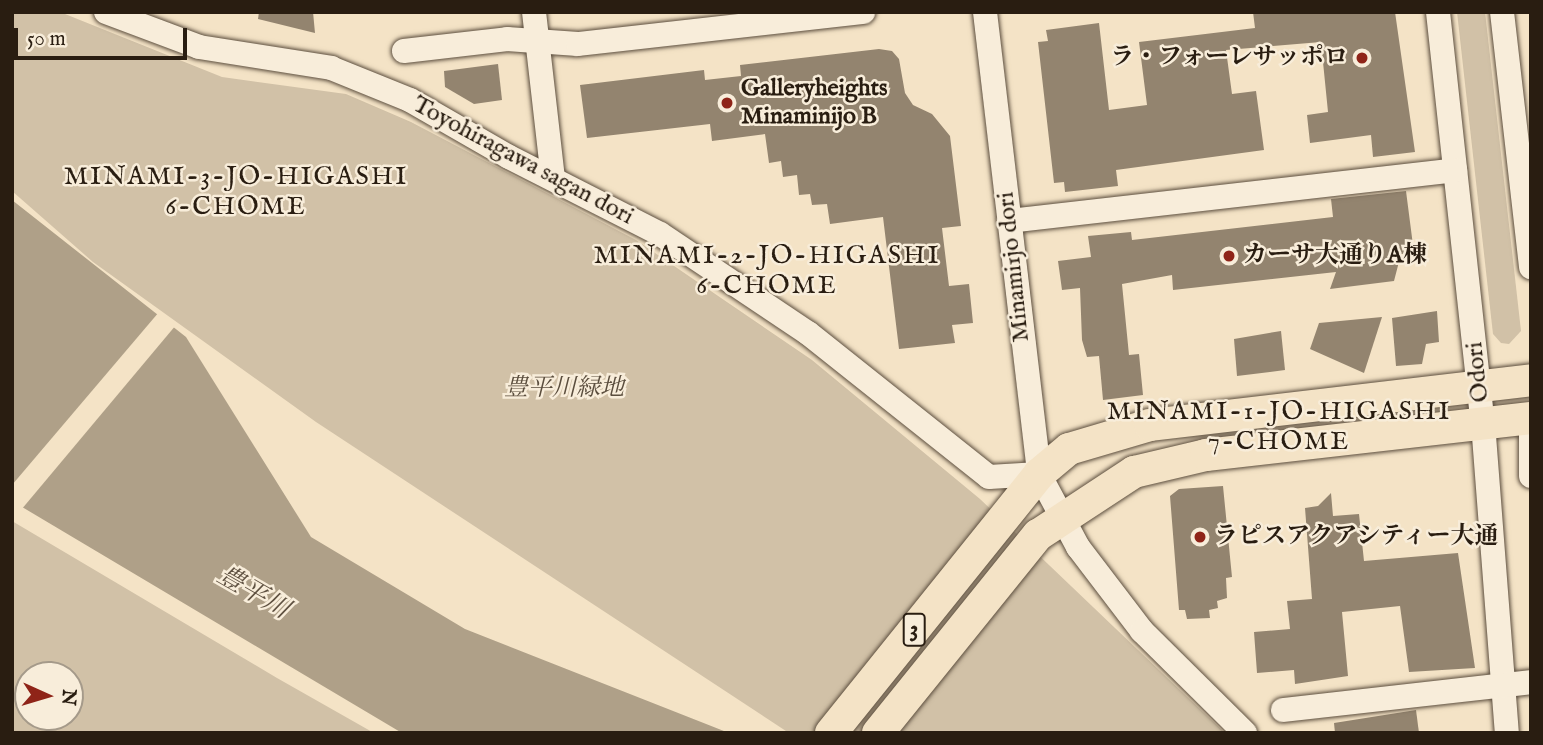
<!DOCTYPE html>
<html>
<head>
<meta charset="utf-8">
<style>
  body { margin:0 }
  #map { position:relative; width:1543px; height:745px; overflow:hidden; background:#f4e3c6; font-family:"IM FELL English","Noto Serif JP",serif }
  div>[style] { position:absolute }
  .green>* { inset:0; background:#d1c1a7 }
  .water>* { inset:0; background:#afa088 }
  .pier>* { inset:0; background:#f4e3c6 }
  .building>* { inset:0; background:#93846f }
  .roads { filter:drop-shadow(0 0 2px #5c4e3e) drop-shadow(0 0 2px #5c4e3e) }
  .minor>* { height:24px; margin:-12px; padding:0 12px; transform-origin:12px; border-radius:12px; background:#f8edda }
  .major>* { height:32px; margin:-16px; padding:0 16px; transform-origin:16px; border-radius:16px; background:#f4e3c6 }
  .dots>* { width:19px; height:19px; translate:-50% -50%; box-sizing:border-box; border:4px solid #f8edda; border-radius:50% }
  span { translate:-50% -50%; white-space:nowrap; text-align:center; line-height:1.15; -webkit-text-stroke:5px #f8edda; paint-order:stroke }
  .shield-label span { padding:2px 5px; background:#f8edda; border:2px solid; border-radius:5px; -webkit-text-stroke-width:0 }
  .shield-label { font-size:23px; color:#291d11; font-weight:700 }
  .poi-label { font-size:24px; color:#291d11; font-weight:700 }
  .right { translate:-100% -50%; text-align:right }
  .left { translate:0 -50%; text-align:left }
  .street-label { font-size:24px; color:#291d11 }
  .park-label { font-size:24px; color:#5b4e3e; font-style:italic }
  .neighbourhood-label { font-size:26px; color:#291d11; letter-spacing:2px }
  .water-label { font-size:26px; color:#5f5141; font-style:italic }
  .frame { position:absolute; inset:0; border:14px solid #291d11; pointer-events:none }
  .north { position:absolute; left:14px; top:661px; width:70px; height:70px; box-sizing:border-box; background:#f8edda; border:2px solid #a59a8a; border-radius:50%; rotate:94deg; font-size:19px; font-weight:700; line-height:28px; text-align:center; color:#291d11 }
  .north::after { content:''; display:block; margin:auto; width:24px; height:32px; background:#8f2418; clip-path:polygon(50% 0,100% 100%,50% 72%,0 100%) }
  .scale { position:absolute; left:14px; top:28px; width:173px; height:32px; box-sizing:border-box; border:4px solid #291d11; border-top:0; padding-left:9px; font-size:21px; line-height:24px; white-space:nowrap; color:#291d11; -webkit-text-stroke:5px #f8edda; paint-order:stroke }
</style>
</head>
<body>
<div id="map">
  <div class="green">
    <i style="clip-path:polygon(12px 12px,60px 12px,222px 77px,346px 94px,411px 122px,636px 240px,812px 360px,980px 499px,1225px 733px,789px 733px,316px 422px,93px 262px,12px 191px)"></i>
    <i style="clip-path:polygon(1457px 12px,1485px 12px,1521px 331px,1509px 344px,1501px 343px,1493px 334px)"></i>
    <i style="clip-path:polygon(evenodd,12px 521px,277px 678px,374px 733px,12px 733px,12px 521px,70px 675px,70px 717px,28px 717px,28px 675px,70px 675px)"></i>
  </div>
  <div class="water">
    <i style="clip-path:polygon(12px 200px,186px 337px,311px 537px,465px 629px,729px 733px,402px 733px,12px 501px)"></i>
  </div>
  <div class="pier">
    <i style="clip-path:polygon(159px 312px,176px 325px,21px 510px,12px 505px,12px 485px)"></i>
  </div>
  <div class="building">
    <i style="clip-path:polygon(259px 12px,313px 12px,315px 33px,258px 19px)"></i>
    <i style="clip-path:polygon(1253px 12px,1395px 12px,1415px 152px,1373px 157px,1371px 135px,1310px 143px,1307px 115px,1328px 112px,1321px 42px,1226px 50px,1232px 94px,1256px 91px,1264px 150px,1116px 170px,1118px 186px,1065px 192px,1064px 182px,1054px 183px,1038px 42px,1048px 41px,1046px 30px,1099px 23px,1109px 110px,1147px 105px,1139px 42px,1255px 28px)"></i>
    <i style="clip-path:polygon(879px 49px,892px 51px,899px 59px,905px 93px,913px 105px,932px 114px,950px 136px,961px 226px,942px 228px,949px 286px,969px 284px,973px 323px,952px 325px,955px 343px,899px 349px,883px 217px,830px 224px,827px 204px,812px 205px,810px 194px,799px 195px,797px 175px,783px 177px,781px 161px,769px 163px,765px 134px,712px 141px,710px 124px,587px 138px,580px 85px,704px 70px,705px 80px,741px 76px,740px 65px)"></i>
    <i style="clip-path:polygon(498px 64px,502px 100px,474px 104px,445px 87px,444px 71px)"></i>
    <i style="clip-path:polygon(1406px 191px,1414px 253px,1401px 254px,1394px 281px,1330px 289px,1336px 272px,1173px 290px,1172px 275px,1122px 284px,1129px 355px,1139px 354px,1143px 395px,1103px 400px,1099px 356px,1087px 357px,1082px 340px,1080px 288px,1062px 290px,1058px 261px,1091px 257px,1088px 236px,1131px 232px,1132px 240px,1333px 217px,1331px 199px)"></i>
    <i style="clip-path:polygon(1437px 311px,1439px 342px,1426px 344px,1422px 364px,1396px 366px,1392px 318px)"></i>
    <i style="clip-path:polygon(1382px 317px,1364px 373px,1310px 349px,1319px 323px)"></i>
    <i style="clip-path:polygon(1281px 331px,1285px 370px,1237px 376px,1234px 339px)"></i>
    <i style="clip-path:polygon(1223px 486px,1232px 577px,1226px 578px,1227px 598px,1217px 601px,1218px 608px,1209px 610px,1210px 618px,1187px 619px,1185px 610px,1179px 610px,1170px 496px,1179px 489px)"></i>
    <i style="clip-path:polygon(1331px 493px,1333px 516px,1359px 514px,1364px 561px,1458px 553px,1475px 668px,1409px 672px,1400px 606px,1342px 612px,1348px 676px,1295px 684px,1294px 670px,1257px 673px,1254px 632px,1290px 629px,1287px 601px,1312px 599px,1305px 508px,1318px 506px)"></i>
    <i style="clip-path:polygon(1416px 710px,1419px 733px,1335px 733px,1334px 723px)"></i>
  </div>
  <div class="roads">
    <div class="minor">
      <i style="left:106px;top:12px;width:99px;rotate:20.6deg"></i>
      <i style="left:199px;top:47px;width:134px;rotate:9deg"></i>
      <i style="left:331px;top:68px;width:85px;rotate:22.1deg"></i>
      <i style="left:410px;top:100px;width:114px;rotate:29.9deg"></i>
      <i style="left:509px;top:157px;width:169px;rotate:27deg"></i>
      <i style="left:660px;top:234px;width:178px;rotate:33.8deg"></i>
      <i style="left:808px;top:333px;width:231px;rotate:38.5deg"></i>
      <i style="left:989px;top:477px;width:50px;rotate:-3.4deg"></i>
      <i style="left:534px;top:12px;width:167px;rotate:83.5deg"></i>
      <i style="left:985px;top:12px;width:465px;rotate:83.3deg"></i>
      <i style="left:1039px;top:474px;width:83px;rotate:61.9deg"></i>
      <i style="left:1078px;top:547px;width:106px;rotate:52.7deg"></i>
      <i style="left:1142px;top:631px;width:145px;rotate:44.7deg"></i>
      <i style="left:1438px;top:12px;width:413px;rotate:83.8deg"></i>
      <i style="left:1483px;top:423px;width:311px;rotate:85.6deg"></i>
      <i style="left:1502px;top:12px;width:257px;rotate:83.5deg"></i>
      <i style="left:404px;top:51px;width:104px;rotate:-6.6deg"></i>
      <i style="left:507px;top:39px;width:71px;rotate:4deg"></i>
      <i style="left:578px;top:44px;width:287px;rotate:-6.4deg"></i>
      <i style="left:1009px;top:221px;width:449px;rotate:-6.5deg"></i>
      <i style="left:1531px;top:429px;width:47px;rotate:90deg"></i>
      <i style="left:1283px;top:710px;width:250px;rotate:-6.4deg"></i>
    </div>
    <div class="major">
      <i style="left:831px;top:733px;width:332px;rotate:-51.2deg"></i>
      <i style="left:1039px;top:474px;width:39px;rotate:-40deg"></i>
      <i style="left:1069px;top:449px;width:84px;rotate:-16.5deg"></i>
      <i style="left:1150px;top:425px;width:384px;rotate:-6.7deg"></i>
      <i style="left:878px;top:733px;width:255px;rotate:-51.1deg"></i>
      <i style="left:1038px;top:535px;width:115px;rotate:-33.3deg"></i>
      <i style="left:1134px;top:472px;width:74px;rotate:-13.3deg"></i>
      <i style="left:1206px;top:455px;width:327px;rotate:-6.5deg"></i>
    </div>
  </div>
  <div class="dots">
    <i style="left:1362px;top:58px;background:#8f2418"></i>
    <i style="left:727px;top:103px;background:#8f2418"></i>
    <i style="left:1229px;top:256px;background:#8f2418"></i>
    <i style="left:1200px;top:537px;background:#8f2418"></i>
  </div>
  <div class="shield-label">
    <span style="left:914px;top:630px">3</span>
  </div>
  <div class="poi-label">
    <span class="right" style="left:1348px;top:58px">ラ・フォーレサッポロ</span>
    <span class="left" style="left:741px;top:103px">Galleryheights<br>Minaminijo B</span>
    <span class="left" style="left:1243px;top:256px">カーサ大通りA棟</span>
    <span class="left" style="left:1214px;top:537px">ラピスアクアシティー大通</span>
  </div>
  <div class="street-label">
    <span style="left:523px;top:161px;rotate:28deg">Toyohiragawa sagan dori</span>
    <span style="left:1014px;top:267px;rotate:-96deg">Minami1jo dori</span>
    <span style="left:1478px;top:372px;rotate:-96deg">Odori</span>
  </div>
  <div class="park-label">
    <span style="left:564px;top:389px">豊平川緑地</span>
  </div>
  <div class="neighbourhood-label">
    <span style="left:236px;top:192px">MINAMI-3-JO-HIGASHI<br>6-CHOME</span>
    <span style="left:767px;top:271px">MINAMI-2-JO-HIGASHI<br>6-CHOME</span>
    <span style="left:1279px;top:427px">MINAMI-1-JO-HIGASHI<br>7-CHOME</span>
  </div>
  <div class="water-label">
    <span style="left:253px;top:593px;rotate:30deg">豊平川</span>
  </div>
  <div class="frame"></div>
  <div class="north">N</div>
  <div class="scale">50 m</div>
</div>
</body>
</html>
